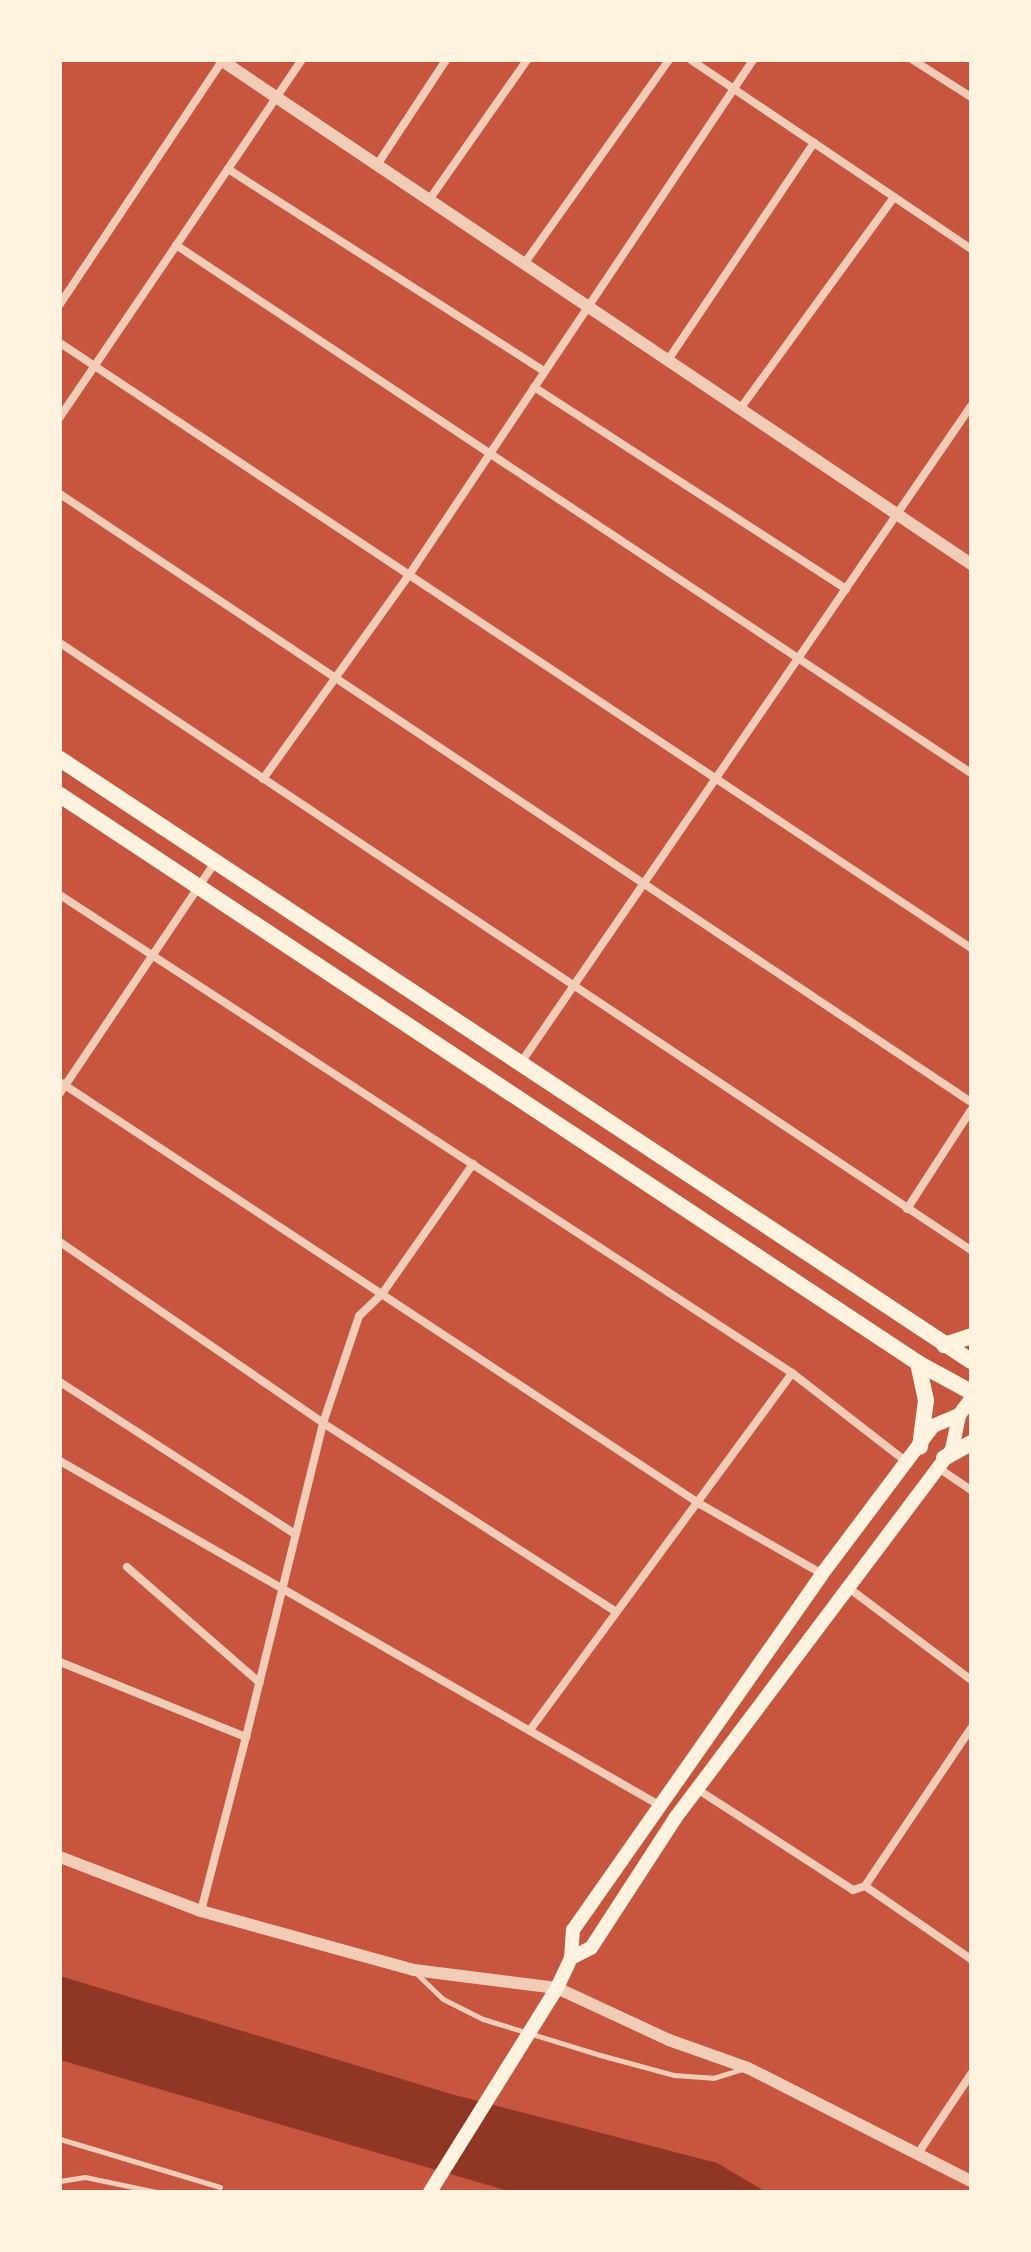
<!DOCTYPE html>
<html>
<head>
<meta charset="utf-8">
<style>
  body { margin:0 }
  #map { position:relative; width:1031px; height:2252px; overflow:hidden; background:#c8553d; font-family:"Public Sans",sans-serif }
  div>[style] { position:absolute }
  .water>* { inset:0; background:#8f3625 }
  .service>* { height:5px; margin:-2.5px; padding:0 2.5px; transform-origin:2.5px; border-radius:2.5px; background:#f1ccb7 }
  .minor>* { height:8px; margin:-4px; padding:0 4px; transform-origin:4px; border-radius:4px; background:#f1ccb7 }
  .tertiary>* { height:12px; margin:-6px; padding:0 6px; transform-origin:6px; border-radius:6px; background:#f1ccb7 }
  .secondary>* { height:14px; margin:-7px; padding:0 7px; transform-origin:7px; border-radius:7px; background:#fff3e0 }
  .primary>* { height:16px; margin:-8px; padding:0 8px; transform-origin:8px; border-radius:8px; background:#fff3e0 }
  span { translate:-50% -50%; white-space:nowrap; text-align:center; line-height:1.15; -webkit-text-stroke:8px #fff3e0; paint-order:stroke }
  .frame { position:absolute; inset:0; border:62px solid #fff3e0; pointer-events:none }
</style>
</head>
<body>
<div id="map">
  <div class="water">
    <i style="clip-path:polygon(60px 1976px,451px 2094px,717px 2163px,766px 2192px,512px 2192px,60px 2060px)"></i>
  </div>
  <div class="service">
    <i style="left:417px;top:1974px;width:36px;rotate:44deg"></i>
    <i style="left:443px;top:1999px;width:45px;rotate:26.6deg"></i>
    <i style="left:483px;top:2019px;width:122px;rotate:17.1deg"></i>
    <i style="left:600px;top:2055px;width:77px;rotate:15.1deg"></i>
    <i style="left:674px;top:2075px;width:39px;rotate:4deg"></i>
    <i style="left:713px;top:2078px;width:31px;rotate:-17deg"></i>
    <i style="left:60px;top:2139px;width:167px;rotate:16.7deg"></i>
    <i style="left:60px;top:2181px;width:25px;rotate:-9deg"></i>
    <i style="left:85px;top:2177px;width:74px;rotate:11.8deg"></i>
    <i style="left:157px;top:2192px;width:81px"></i>
  </div>
  <div class="minor">
    <i style="left:691px;top:60px;width:338px;rotate:34deg"></i>
    <i style="left:913px;top:60px;width:69px;rotate:32.5deg"></i>
    <i style="left:377px;top:165px;width:126px;rotate:-56.7deg"></i>
    <i style="left:228px;top:169px;width:376px;rotate:32.6deg"></i>
    <i style="left:429px;top:200px;width:171px;rotate:-55deg"></i>
    <i style="left:176px;top:245px;width:954px;rotate:33.59deg"></i>
    <i style="left:524px;top:264px;width:250px;rotate:-54.6deg"></i>
    <i style="left:60px;top:304px;width:293px;rotate:-56.3deg"></i>
    <i style="left:60px;top:343px;width:1094px;rotate:33.59deg"></i>
    <i style="left:668px;top:360px;width:262px;rotate:-56.1deg"></i>
    <i style="left:534px;top:387px;width:372px;rotate:32.9deg"></i>
    <i style="left:740px;top:409px;width:262px;rotate:-54deg"></i>
    <i style="left:60px;top:417px;width:431px;rotate:-55.9deg"></i>
    <i style="left:60px;top:494px;width:1095px;rotate:33.72deg"></i>
    <i style="left:60px;top:643px;width:1095px;rotate:33.68deg"></i>
    <i style="left:263px;top:779px;width:247px;rotate:-54.4deg"></i>
    <i style="left:407px;top:578px;width:623px;rotate:-56.26deg"></i>
    <i style="left:60px;top:895px;width:874px;rotate:33.14deg"></i>
    <i style="left:792px;top:1373px;width:147px;rotate:37.8deg"></i>
    <i style="left:520px;top:1064px;width:798px;rotate:-55.57deg"></i>
    <i style="left:60px;top:1082px;width:767px;rotate:33.4deg"></i>
    <i style="left:700px;top:1504px;width:141px;rotate:29.8deg"></i>
    <i style="left:60px;top:1093px;width:278px;rotate:-56.1deg"></i>
    <i style="left:907px;top:1209px;width:118px;rotate:-57.1deg"></i>
    <i style="left:60px;top:1242px;width:319px;rotate:34.5deg"></i>
    <i style="left:323px;top:1423px;width:347px;rotate:32.8deg"></i>
    <i style="left:60px;top:1382px;width:280px;rotate:32.9deg"></i>
    <i style="left:60px;top:1461px;width:691px;rotate:29.87deg"></i>
    <i style="left:937px;top:1467px;width:41px;rotate:34.1deg"></i>
    <i style="left:127px;top:1567px;width:176px;rotate:41.1deg"></i>
    <i style="left:846px;top:1586px;width:156px;rotate:36.9deg"></i>
    <i style="left:60px;top:1662px;width:201px;rotate:22deg"></i>
    <i style="left:246px;top:1737px;width:180px;rotate:104.5deg"></i>
    <i style="left:530px;top:1730px;width:443px;rotate:-53.7deg"></i>
    <i style="left:246px;top:1737px;width:323px;rotate:-76.2deg"></i>
    <i style="left:323px;top:1423px;width:113px;rotate:-71.4deg"></i>
    <i style="left:359px;top:1316px;width:32px;rotate:-44deg"></i>
    <i style="left:382px;top:1294px;width:159px;rotate:-55deg"></i>
    <i style="left:697px;top:1789px;width:186px;rotate:32.9deg"></i>
    <i style="left:853px;top:1890px;width:13px;rotate:-18deg"></i>
    <i style="left:865px;top:1886px;width:190px;rotate:-56.1deg"></i>
    <i style="left:865px;top:1886px;width:129px;rotate:34.6deg"></i>
    <i style="left:919px;top:2152px;width:94px;rotate:-56.3deg"></i>
  </div>
  <div class="tertiary">
    <i style="left:221px;top:60px;width:904px;rotate:33.9deg"></i>
    <i style="left:60px;top:1857px;width:151px;rotate:21deg"></i>
    <i style="left:201px;top:1911px;width:221px;rotate:15.5deg"></i>
    <i style="left:414px;top:1970px;width:144px;rotate:7.2deg"></i>
    <i style="left:557px;top:1988px;width:123px;rotate:24.9deg"></i>
    <i style="left:669px;top:2040px;width:84px;rotate:19.5deg"></i>
    <i style="left:748px;top:2068px;width:250px;rotate:26.9deg"></i>
  </div>
  <div class="secondary">
    <i style="left:571px;top:1958px;width:22px;rotate:-27deg"></i>
    <i style="left:591px;top:1948px;width:156px;rotate:-57deg"></i>
    <i style="left:676px;top:1817px;width:460px;rotate:-53.1deg"></i>
    <i style="left:952px;top:1449px;width:35px;rotate:-78deg"></i>
    <i style="left:959px;top:1415px;width:20px;rotate:-53deg"></i>
    <i style="left:430px;top:2192px;width:240px;rotate:-58.1deg"></i>
    <i style="left:557px;top:1988px;width:33px;rotate:-65deg"></i>
    <i style="left:571px;top:1958px;width:28px;rotate:-86deg"></i>
    <i style="left:573px;top:1930px;width:434px;rotate:-55deg"></i>
    <i style="left:822px;top:1574px;width:185px;rotate:-53.1deg"></i>
    <i style="left:933px;top:1426px;width:28px;rotate:-23deg"></i>
  </div>
  <div class="primary">
    <i style="left:60px;top:759px;width:1092px;rotate:33.46deg"></i>
    <i style="left:60px;top:795px;width:1029px;rotate:33.5deg"></i>
    <i style="left:918px;top:1363px;width:60px;rotate:28.7deg"></i>
    <i style="left:944px;top:1345px;width:28px;rotate:-18deg"></i>
    <i style="left:918px;top:1363px;width:38px;rotate:78deg"></i>
    <i style="left:926px;top:1400px;width:47px;rotate:97.3deg"></i>
    <i style="left:944px;top:1458px;width:31px;rotate:-29deg"></i>
  </div>
  <div class="frame"></div>
</div>
</body>
</html>
